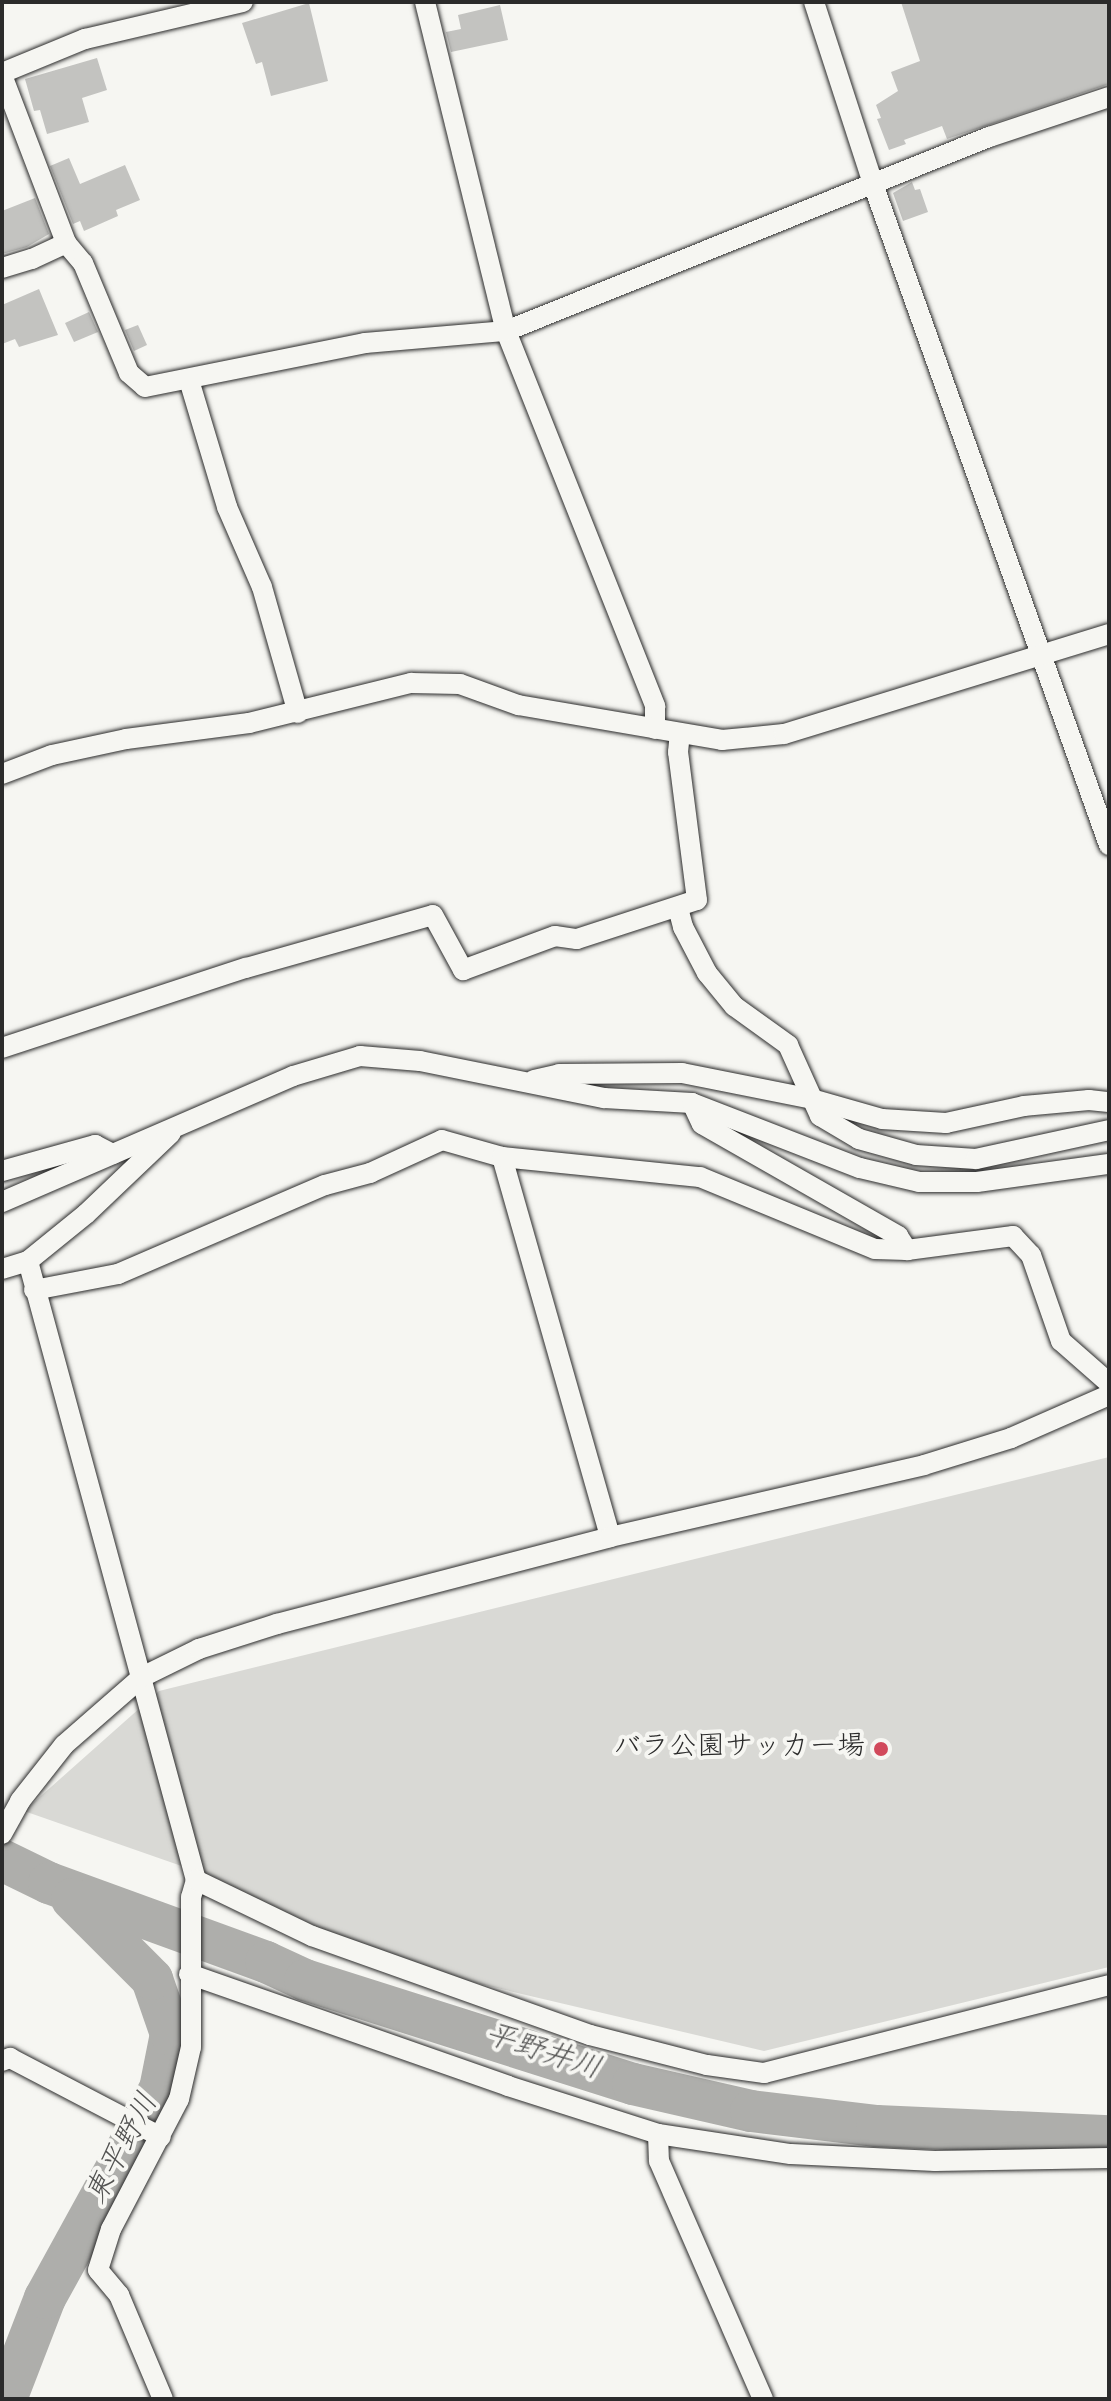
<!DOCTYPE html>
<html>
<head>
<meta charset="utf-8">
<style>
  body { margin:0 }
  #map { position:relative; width:1111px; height:2401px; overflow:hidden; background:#f6f6f2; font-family:Dekko,"Klee One",sans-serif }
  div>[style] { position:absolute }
  .green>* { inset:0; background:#d9d9d5 }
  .river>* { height:42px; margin:-21px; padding:0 21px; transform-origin:21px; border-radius:21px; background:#aeaeab }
  .building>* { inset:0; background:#c3c3c0 }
  .roads { filter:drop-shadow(0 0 2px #2b2b2b) drop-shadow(0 0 2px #2b2b2b) }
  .minor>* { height:20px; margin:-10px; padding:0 10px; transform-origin:10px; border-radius:10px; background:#f6f6f2 }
  .dots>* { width:22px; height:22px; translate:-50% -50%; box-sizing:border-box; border:4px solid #f6f6f2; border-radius:50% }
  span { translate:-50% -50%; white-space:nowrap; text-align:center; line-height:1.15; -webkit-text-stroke:8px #f6f6f2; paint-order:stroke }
  .poi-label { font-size:28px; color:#2b2b2b }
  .right { translate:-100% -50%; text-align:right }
  .water-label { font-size:30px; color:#525251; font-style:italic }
  .frame { position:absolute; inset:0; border:4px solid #2b2b2b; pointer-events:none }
</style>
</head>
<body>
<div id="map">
  <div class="green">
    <i style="clip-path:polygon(1109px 1457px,1109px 1967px,764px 2051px,378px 1960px,193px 1870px,24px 1811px,159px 1691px)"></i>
  </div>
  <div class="river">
    <i style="left:2px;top:1860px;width:52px;rotate:26.1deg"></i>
    <i style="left:49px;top:1883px;width:231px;rotate:20deg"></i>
    <i style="left:266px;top:1962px;width:43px;rotate:24.8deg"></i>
    <i style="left:305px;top:1980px;width:344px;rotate:17.6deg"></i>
    <i style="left:633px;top:2084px;width:121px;rotate:12.9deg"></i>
    <i style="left:751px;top:2111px;width:127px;rotate:6.8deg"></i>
    <i style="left:877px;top:2126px;width:232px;rotate:2.5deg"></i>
    <i style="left:6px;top:2399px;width:108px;rotate:-68.9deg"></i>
    <i style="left:45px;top:2298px;width:239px;rotate:-61.2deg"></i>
    <i style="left:160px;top:2089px;width:56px;rotate:-78.7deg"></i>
    <i style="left:171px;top:2034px;width:58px;rotate:-109.1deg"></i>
    <i style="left:152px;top:1979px;width:113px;rotate:-135deg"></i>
  </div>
  <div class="building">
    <i style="clip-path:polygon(901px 2px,1109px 2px,1109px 84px,947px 139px,942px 126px,904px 140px,906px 144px,889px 150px,877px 119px,881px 118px,876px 105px,898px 91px,891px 72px,920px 61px)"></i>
    <i style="clip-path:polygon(309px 3px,328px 81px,271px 96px,262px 62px,256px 64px,242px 23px)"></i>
    <i style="clip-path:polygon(500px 5px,508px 40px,451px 52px,446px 32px,461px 29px,458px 15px)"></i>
    <i style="clip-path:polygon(97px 58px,107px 90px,82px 98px,89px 122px,47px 134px,40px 110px,34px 111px,25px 79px)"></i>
    <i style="clip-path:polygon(69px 158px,80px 184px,125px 165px,140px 200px,116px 210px,118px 216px,84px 231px,80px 221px,73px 224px,50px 166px)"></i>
    <i style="clip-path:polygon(912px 182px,915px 190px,920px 189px,928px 212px,903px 221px,893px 193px)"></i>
    <i style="clip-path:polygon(35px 198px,49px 234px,27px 247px,2px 254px,2px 211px)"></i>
    <i style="clip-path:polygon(39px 289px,58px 335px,19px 347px,15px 339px,2px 344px,2px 305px)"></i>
    <i style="clip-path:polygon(89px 312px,98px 332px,74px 342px,65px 323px)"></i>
    <i style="clip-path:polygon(138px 325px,147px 345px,134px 351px,125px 330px)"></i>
  </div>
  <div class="roads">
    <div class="minor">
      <i style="left:425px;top:2px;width:339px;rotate:76.2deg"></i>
      <i style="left:506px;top:331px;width:404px;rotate:68.3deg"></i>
      <i style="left:655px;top:706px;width:23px;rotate:90deg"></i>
      <i style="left:814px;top:2px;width:191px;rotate:72deg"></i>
      <i style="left:873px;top:184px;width:702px;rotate:70.35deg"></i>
      <i style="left:2px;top:73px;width:90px;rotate:-22.3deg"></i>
      <i style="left:85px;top:39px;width:162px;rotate:-13.2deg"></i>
      <i style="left:2px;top:75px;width:180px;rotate:69.1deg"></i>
      <i style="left:66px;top:243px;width:26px;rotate:50deg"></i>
      <i style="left:83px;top:263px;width:119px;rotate:67.3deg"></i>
      <i style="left:129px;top:373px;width:21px;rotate:41deg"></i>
      <i style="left:145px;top:387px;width:224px;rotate:-11.3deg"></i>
      <i style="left:365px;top:343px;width:142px;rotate:-4.9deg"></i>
      <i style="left:506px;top:331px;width:521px;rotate:-21.88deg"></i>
      <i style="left:989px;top:137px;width:126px;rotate:-18.4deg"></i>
      <i style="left:2px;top:268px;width:31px;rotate:-17deg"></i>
      <i style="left:32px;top:259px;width:38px;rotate:-25deg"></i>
      <i style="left:189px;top:380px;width:133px;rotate:73.3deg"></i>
      <i style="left:227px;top:507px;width:87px;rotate:66.4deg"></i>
      <i style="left:262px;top:587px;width:131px;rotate:74.1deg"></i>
      <i style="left:2px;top:774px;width:53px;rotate:-20.8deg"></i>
      <i style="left:52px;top:755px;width:76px;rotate:-12.2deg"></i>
      <i style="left:126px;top:739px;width:124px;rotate:-7.4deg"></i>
      <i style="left:249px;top:723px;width:167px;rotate:-13.9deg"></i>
      <i style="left:411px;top:683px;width:49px;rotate:1.2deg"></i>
      <i style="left:460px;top:684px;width:62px;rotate:19.9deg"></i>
      <i style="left:518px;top:705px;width:207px;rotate:9.7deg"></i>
      <i style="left:722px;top:740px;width:62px;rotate:-5.5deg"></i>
      <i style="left:784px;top:734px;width:340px;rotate:-17.1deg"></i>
      <i style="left:678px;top:908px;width:20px;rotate:75deg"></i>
      <i style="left:683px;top:927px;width:52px;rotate:62.4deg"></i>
      <i style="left:707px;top:973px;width:43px;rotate:50.7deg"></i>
      <i style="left:734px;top:1006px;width:67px;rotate:35.8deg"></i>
      <i style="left:788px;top:1045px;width:78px;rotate:65.7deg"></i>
      <i style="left:820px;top:1116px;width:45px;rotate:30.5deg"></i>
      <i style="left:859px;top:1139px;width:59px;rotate:15.7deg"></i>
      <i style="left:916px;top:1155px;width:60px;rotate:3.8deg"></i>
      <i style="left:976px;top:1159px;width:136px;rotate:-12.3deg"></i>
      <i style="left:2px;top:1048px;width:257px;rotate:-18.2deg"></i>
      <i style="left:246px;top:968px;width:194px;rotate:-15.8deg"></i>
      <i style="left:433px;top:915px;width:63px;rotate:61.4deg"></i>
      <i style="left:463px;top:970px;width:98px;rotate:-20.3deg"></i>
      <i style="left:555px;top:936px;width:22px;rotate:8deg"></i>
      <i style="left:577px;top:939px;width:126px;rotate:-18deg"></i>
      <i style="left:697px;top:900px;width:149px;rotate:-97.3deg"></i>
      <i style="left:678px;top:752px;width:19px;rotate:-84deg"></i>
      <i style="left:534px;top:1080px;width:26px;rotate:-13deg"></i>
      <i style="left:559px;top:1074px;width:123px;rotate:-0.5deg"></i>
      <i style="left:682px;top:1073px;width:133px;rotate:11.3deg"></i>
      <i style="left:812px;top:1099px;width:73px;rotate:15.9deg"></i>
      <i style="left:882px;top:1119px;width:64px;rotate:3.6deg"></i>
      <i style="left:946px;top:1123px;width:80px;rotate:-12.3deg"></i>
      <i style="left:1024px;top:1106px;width:65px;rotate:-5.3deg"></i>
      <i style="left:1089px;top:1100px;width:20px;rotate:6deg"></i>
      <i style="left:692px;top:1103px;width:23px;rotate:65deg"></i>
      <i style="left:702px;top:1124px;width:226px;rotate:29.7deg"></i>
      <i style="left:898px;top:1236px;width:17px;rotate:57deg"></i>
      <i style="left:502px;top:1157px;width:395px;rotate:74.1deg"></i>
      <i style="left:2px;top:1171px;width:97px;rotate:-15.6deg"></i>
      <i style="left:95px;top:1145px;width:20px;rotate:27deg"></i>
      <i style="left:2px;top:1202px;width:317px;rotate:-23.4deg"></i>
      <i style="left:293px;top:1076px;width:70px;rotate:-16.6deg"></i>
      <i style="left:360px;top:1056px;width:60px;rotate:4.8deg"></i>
      <i style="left:420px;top:1061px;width:188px;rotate:11.4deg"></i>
      <i style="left:604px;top:1098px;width:88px;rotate:3.3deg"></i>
      <i style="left:692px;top:1103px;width:180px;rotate:21.2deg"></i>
      <i style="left:860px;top:1168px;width:61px;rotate:13.3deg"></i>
      <i style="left:919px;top:1182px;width:58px"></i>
      <i style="left:977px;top:1182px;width:133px;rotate:-7.8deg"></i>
      <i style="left:28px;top:1261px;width:641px;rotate:74.82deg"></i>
      <i style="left:196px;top:1880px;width:18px;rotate:106deg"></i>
      <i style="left:191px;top:1897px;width:150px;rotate:90deg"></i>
      <i style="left:191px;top:2047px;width:53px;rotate:103deg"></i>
      <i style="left:179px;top:2099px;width:147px;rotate:117.6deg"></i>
      <i style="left:111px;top:2229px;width:43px;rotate:107.6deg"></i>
      <i style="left:98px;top:2270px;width:33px;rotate:50deg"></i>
      <i style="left:119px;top:2295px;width:113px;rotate:67.1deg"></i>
      <i style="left:2px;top:1269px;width:27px;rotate:-17deg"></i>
      <i style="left:28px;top:1261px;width:75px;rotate:-39deg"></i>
      <i style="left:86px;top:1214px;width:117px;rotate:-43.6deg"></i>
      <i style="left:34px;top:1290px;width:86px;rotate:-10.8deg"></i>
      <i style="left:118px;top:1274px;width:225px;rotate:-23.3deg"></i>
      <i style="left:325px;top:1185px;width:47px;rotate:-14.9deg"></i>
      <i style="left:370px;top:1173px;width:79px;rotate:-24.6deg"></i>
      <i style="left:442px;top:1140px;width:62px;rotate:15.8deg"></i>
      <i style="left:502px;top:1157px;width:199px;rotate:5.8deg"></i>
      <i style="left:700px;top:1177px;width:189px;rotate:22.4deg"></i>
      <i style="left:875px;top:1249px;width:32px;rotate:2deg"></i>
      <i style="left:907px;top:1250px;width:107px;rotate:-7.5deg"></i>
      <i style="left:1013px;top:1236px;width:26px;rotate:47deg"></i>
      <i style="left:1031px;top:1255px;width:91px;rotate:70.8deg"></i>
      <i style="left:1061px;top:1341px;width:64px;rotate:41.2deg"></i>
      <i style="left:2px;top:1834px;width:38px;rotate:-61deg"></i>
      <i style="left:20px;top:1801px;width:71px;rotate:-51.8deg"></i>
      <i style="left:64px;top:1745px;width:103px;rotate:-41.1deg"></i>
      <i style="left:142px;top:1677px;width:64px;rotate:-26.2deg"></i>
      <i style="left:199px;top:1649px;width:82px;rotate:-17.8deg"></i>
      <i style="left:277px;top:1624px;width:344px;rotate:-14.6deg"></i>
      <i style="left:610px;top:1537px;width:322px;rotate:-12.9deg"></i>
      <i style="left:924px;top:1465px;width:91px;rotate:-17.2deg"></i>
      <i style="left:1011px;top:1438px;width:107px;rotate:-23.7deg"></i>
      <i style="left:196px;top:1880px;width:129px;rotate:25.8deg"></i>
      <i style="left:312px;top:1936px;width:295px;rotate:19.6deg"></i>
      <i style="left:590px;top:2035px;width:121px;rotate:14.4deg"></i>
      <i style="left:707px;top:2065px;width:58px;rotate:8deg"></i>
      <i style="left:764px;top:2073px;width:356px;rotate:-14.3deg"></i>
      <i style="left:189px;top:1974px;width:338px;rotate:19.3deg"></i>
      <i style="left:508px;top:2086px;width:157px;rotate:17.7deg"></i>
      <i style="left:658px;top:2134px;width:134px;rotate:8.6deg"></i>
      <i style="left:791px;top:2154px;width:144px;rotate:2.8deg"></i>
      <i style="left:935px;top:2161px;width:174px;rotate:-1deg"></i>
      <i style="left:2px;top:2061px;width:9px;rotate:-21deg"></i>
      <i style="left:10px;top:2058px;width:170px;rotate:27.6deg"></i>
      <i style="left:658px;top:2134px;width:27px;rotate:88deg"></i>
      <i style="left:659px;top:2161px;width:260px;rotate:66.4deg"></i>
    </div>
  </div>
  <div class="dots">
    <i style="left:881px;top:1749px;background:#d1495b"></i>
  </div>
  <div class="poi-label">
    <span class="right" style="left:865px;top:1749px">バラ公園サッカー場</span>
  </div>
  <div class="water-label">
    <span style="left:542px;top:2055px;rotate:18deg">平野井川</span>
    <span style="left:125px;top:2150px;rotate:-62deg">東平野川</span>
  </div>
  <div class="frame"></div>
</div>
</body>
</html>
